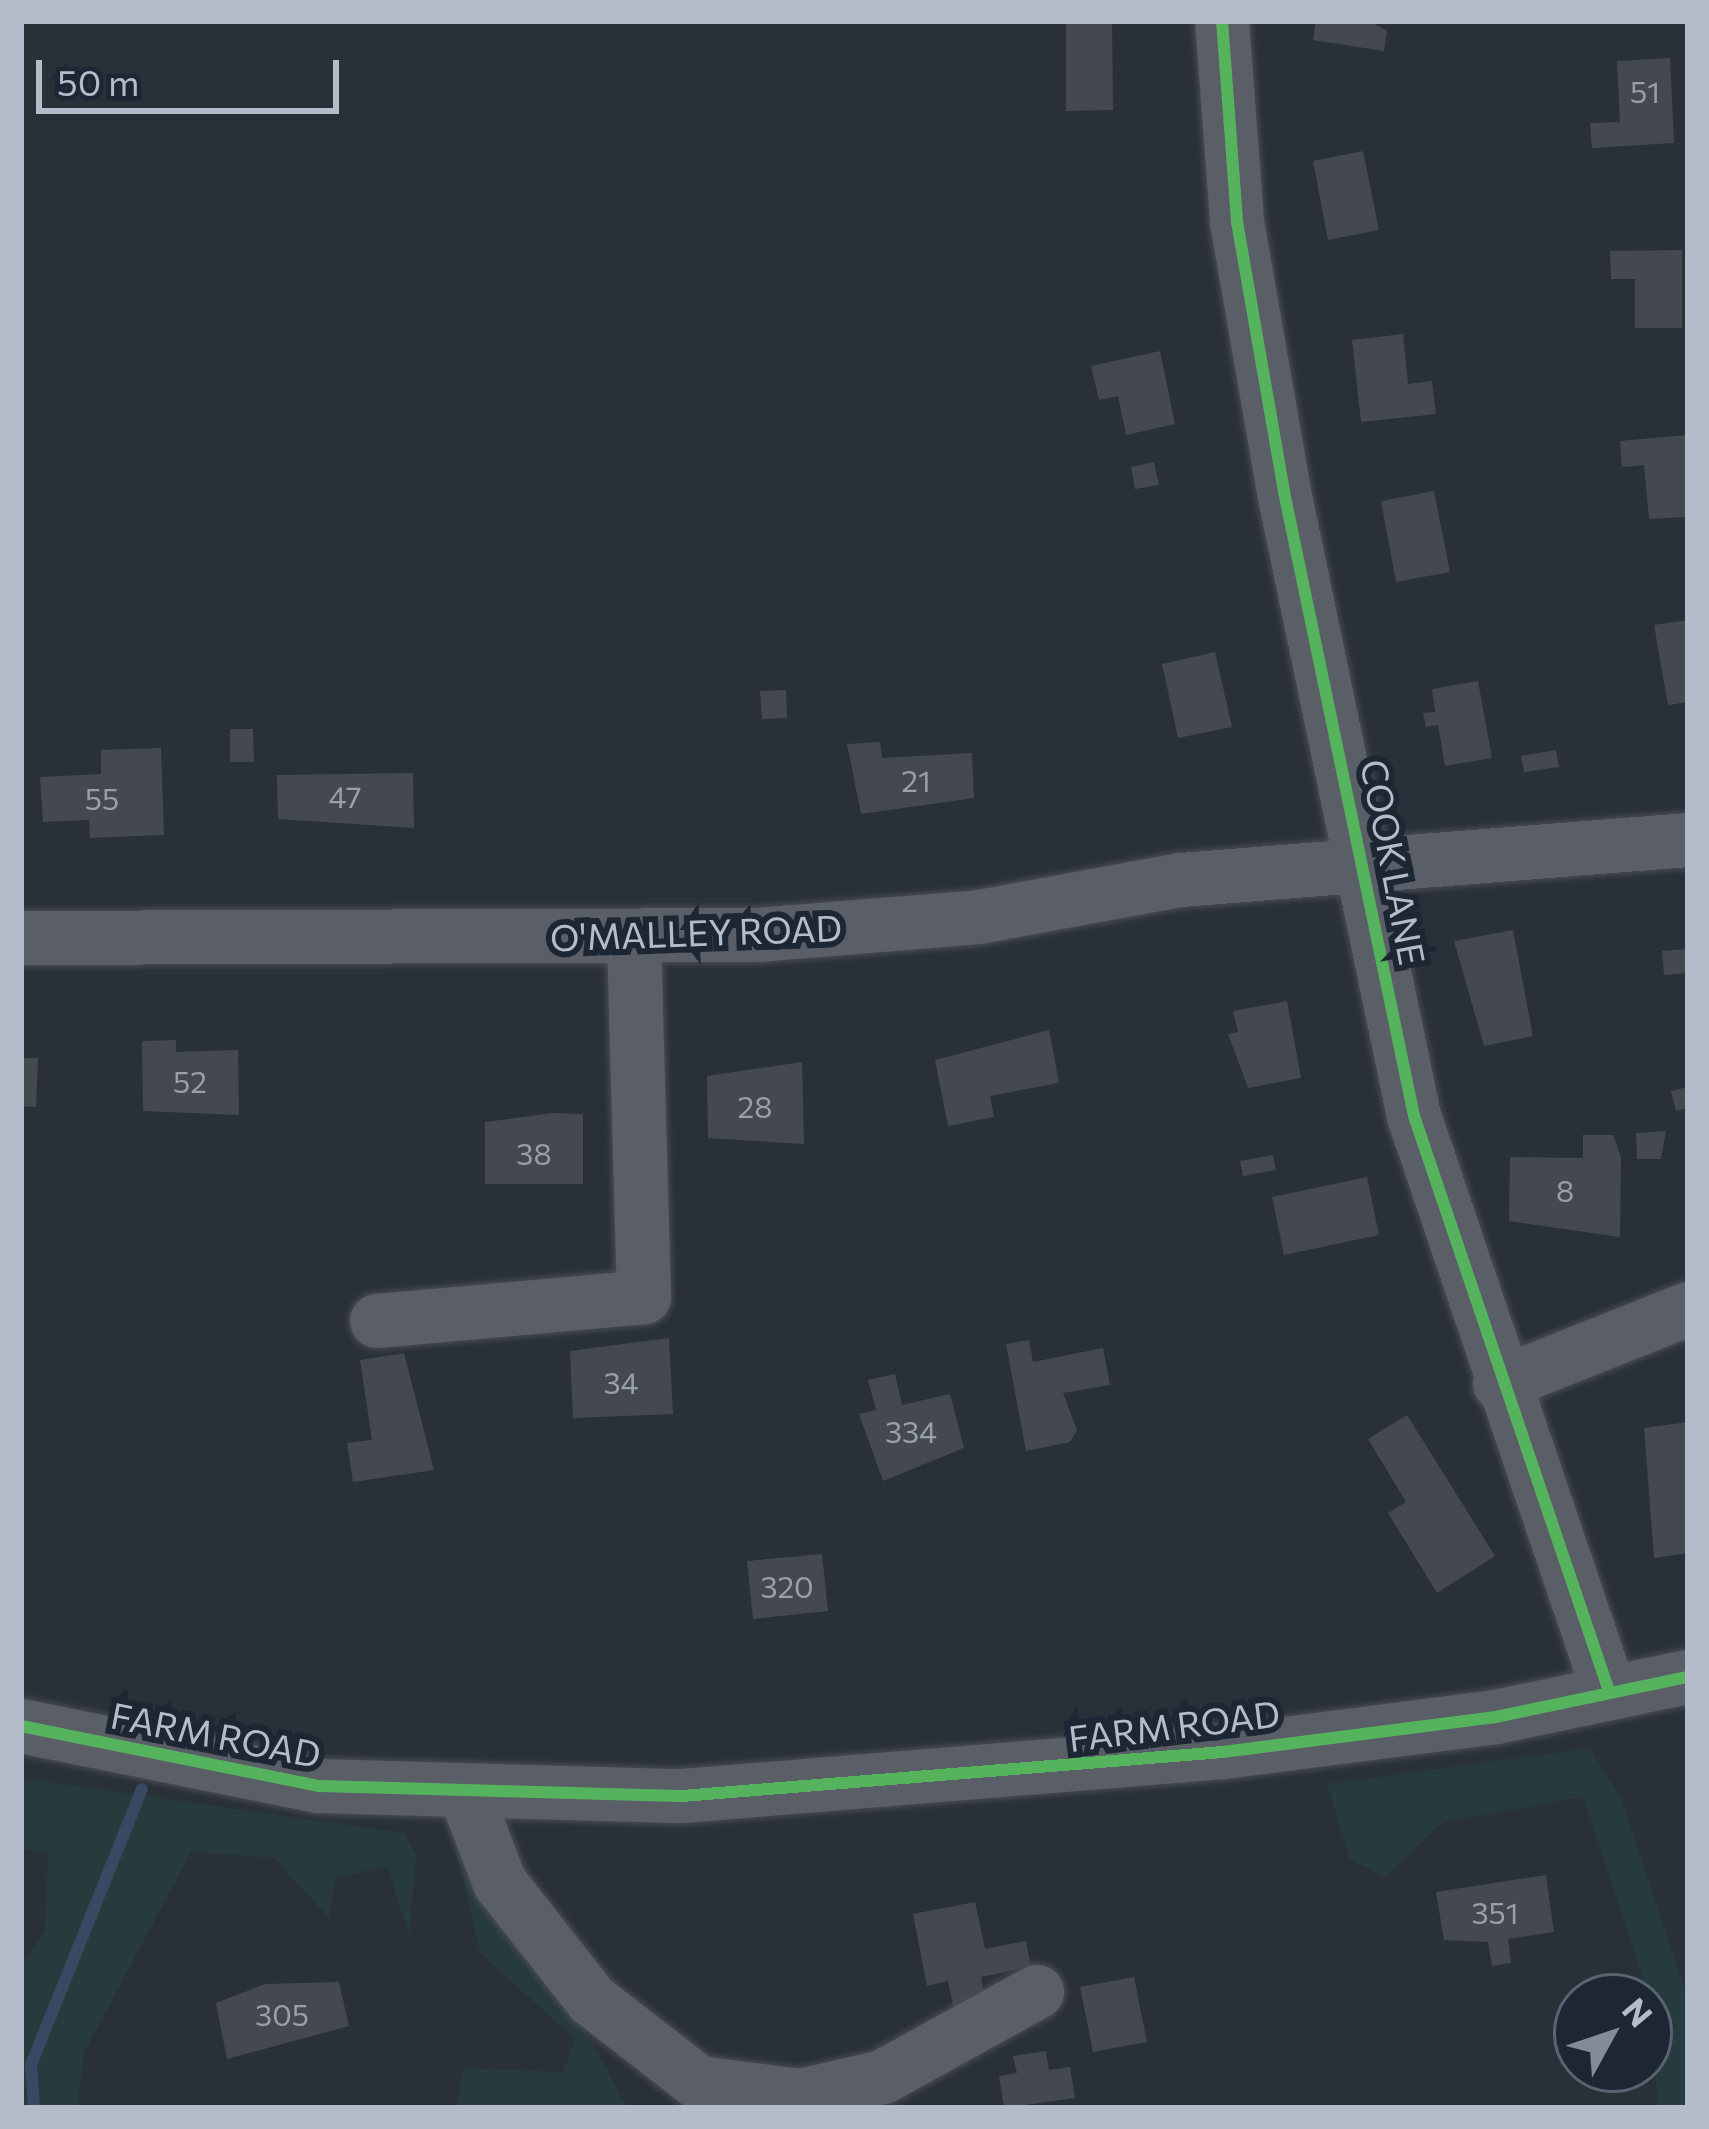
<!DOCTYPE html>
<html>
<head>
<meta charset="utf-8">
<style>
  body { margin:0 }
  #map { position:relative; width:1709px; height:2129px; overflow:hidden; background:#2a3038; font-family:Commissioner,sans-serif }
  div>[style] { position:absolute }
  .green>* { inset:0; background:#273a3e }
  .stream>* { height:12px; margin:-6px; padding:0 6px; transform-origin:6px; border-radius:6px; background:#384963 }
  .building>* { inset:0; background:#444950 }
  .roads { filter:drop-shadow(0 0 3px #484c53) drop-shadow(0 0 3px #484c53) }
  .minor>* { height:54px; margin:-27px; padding:0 27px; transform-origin:27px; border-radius:27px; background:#5a5e66 }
  .cycleway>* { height:12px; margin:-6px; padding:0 6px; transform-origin:6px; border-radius:6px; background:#56b35d }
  span { translate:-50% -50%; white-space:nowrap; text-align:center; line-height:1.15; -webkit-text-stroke:12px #1d2633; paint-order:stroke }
  .number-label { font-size:30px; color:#989fab }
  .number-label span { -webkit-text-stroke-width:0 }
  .street-label { font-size:36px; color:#b4bcc9 }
  .frame { position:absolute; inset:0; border:24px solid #b4bcc9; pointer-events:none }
  .north { position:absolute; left:1553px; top:1973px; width:120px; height:120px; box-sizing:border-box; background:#1d2633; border:3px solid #59626f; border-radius:50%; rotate:50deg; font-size:33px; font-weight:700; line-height:48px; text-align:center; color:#b4bcc9 }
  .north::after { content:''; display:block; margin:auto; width:42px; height:54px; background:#848b96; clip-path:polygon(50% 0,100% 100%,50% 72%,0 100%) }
  .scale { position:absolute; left:36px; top:60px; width:303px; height:54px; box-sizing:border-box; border:6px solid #b4bcc9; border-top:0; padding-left:15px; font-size:36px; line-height:42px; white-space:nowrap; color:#b4bcc9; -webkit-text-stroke:9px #1d2633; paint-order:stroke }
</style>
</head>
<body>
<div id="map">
  <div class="green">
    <i style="clip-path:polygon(1590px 1748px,1622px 1800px,1688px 1998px,1688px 2108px,1658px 2108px,1649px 1997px,1583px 1797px,1443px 1822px,1385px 1877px,1350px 1859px,1327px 1784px)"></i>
    <i style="clip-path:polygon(21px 1778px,404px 1833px,416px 1855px,409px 1936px,387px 1866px,335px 1878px,329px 1918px,274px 1858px,191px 1852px,84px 2053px,77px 2108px,21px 2108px,21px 1967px,45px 1931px,48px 1853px,21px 1848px)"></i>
    <i style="clip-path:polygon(456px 1851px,469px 1852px,577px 2013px,627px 2108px,457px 2108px,463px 2068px,563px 2072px,575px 2039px,480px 1953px)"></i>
  </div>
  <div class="stream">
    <i style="left:34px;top:2108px;width:43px;rotate:-94deg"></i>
    <i style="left:31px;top:2065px;width:297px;rotate:-68.1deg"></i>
  </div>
  <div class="building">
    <i style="clip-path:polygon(1066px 21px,1112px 21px,1113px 110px,1066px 111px)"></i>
    <i style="clip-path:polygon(1316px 21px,1369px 21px,1387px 31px,1384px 51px,1313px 40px)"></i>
    <i style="clip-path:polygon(1670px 58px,1674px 143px,1592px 148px,1590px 123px,1620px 122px,1617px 61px)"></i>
    <i style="clip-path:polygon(1363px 151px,1379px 230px,1328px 240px,1313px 161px)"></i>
    <i style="clip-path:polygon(1682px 250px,1682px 328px,1635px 328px,1635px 279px,1611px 279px,1610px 251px)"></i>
    <i style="clip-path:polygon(1403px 334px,1408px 384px,1432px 381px,1436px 414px,1361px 422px,1352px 340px)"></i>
    <i style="clip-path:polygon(1160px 351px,1175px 424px,1126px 435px,1118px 396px,1099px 400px,1091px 366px)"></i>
    <i style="clip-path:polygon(1688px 435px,1688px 517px,1649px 519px,1644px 465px,1622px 467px,1620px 441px)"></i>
    <i style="clip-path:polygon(1154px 462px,1159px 485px,1135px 489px,1131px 467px)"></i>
    <i style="clip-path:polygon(1434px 491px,1450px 572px,1396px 582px,1381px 501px)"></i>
    <i style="clip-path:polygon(1688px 620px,1688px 702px,1668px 705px,1654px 625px)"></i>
    <i style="clip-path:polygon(1215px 652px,1232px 727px,1178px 738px,1162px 664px)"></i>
    <i style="clip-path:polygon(1478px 681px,1492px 758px,1445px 766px,1438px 725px,1426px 727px,1423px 713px,1435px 712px,1432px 689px)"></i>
    <i style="clip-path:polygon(786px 690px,787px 718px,762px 719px,760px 691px)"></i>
    <i style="clip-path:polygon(230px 729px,253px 729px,254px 762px,230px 762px)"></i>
    <i style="clip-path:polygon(880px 742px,882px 758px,972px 753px,974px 798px,861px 814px,847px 744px)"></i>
    <i style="clip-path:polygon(161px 748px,164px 835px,90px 838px,89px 820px,43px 822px,40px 777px,101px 774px,101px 750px)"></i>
    <i style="clip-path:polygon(1556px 750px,1559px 767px,1524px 772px,1521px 756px)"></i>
    <i style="clip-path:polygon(413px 773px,414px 828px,278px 819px,277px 775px)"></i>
    <i style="clip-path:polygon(1513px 930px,1533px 1036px,1484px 1046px,1454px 941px)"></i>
    <i style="clip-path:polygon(1688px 949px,1688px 973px,1664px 975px,1662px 951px)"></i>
    <i style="clip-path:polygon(1287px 1001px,1301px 1078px,1248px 1088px,1228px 1034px,1238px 1032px,1233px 1011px)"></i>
    <i style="clip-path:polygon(1049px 1030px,1059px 1083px,990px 1096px,994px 1117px,948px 1126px,935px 1060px)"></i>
    <i style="clip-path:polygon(176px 1040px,176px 1052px,238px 1050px,239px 1115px,143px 1111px,142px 1041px)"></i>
    <i style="clip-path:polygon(21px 1058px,38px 1058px,36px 1107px,21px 1106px)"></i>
    <i style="clip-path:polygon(802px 1062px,804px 1144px,708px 1138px,707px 1076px)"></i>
    <i style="clip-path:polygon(1688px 1087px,1688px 1108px,1676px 1111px,1671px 1091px)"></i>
    <i style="clip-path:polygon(552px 1113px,583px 1114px,583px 1184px,485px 1184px,485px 1122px)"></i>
    <i style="clip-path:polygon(1666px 1131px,1661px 1159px,1637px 1159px,1636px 1133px)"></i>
    <i style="clip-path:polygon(1583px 1135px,1613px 1135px,1621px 1157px,1620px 1237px,1509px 1221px,1510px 1157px,1583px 1158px)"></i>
    <i style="clip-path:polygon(1273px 1155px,1276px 1170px,1243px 1176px,1240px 1161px)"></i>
    <i style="clip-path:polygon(1367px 1177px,1379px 1235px,1284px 1255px,1272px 1197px)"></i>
    <i style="clip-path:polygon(669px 1338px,673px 1414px,573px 1418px,570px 1351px)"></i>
    <i style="clip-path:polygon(1029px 1340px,1033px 1362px,1103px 1348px,1110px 1385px,1063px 1393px,1077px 1430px,1070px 1442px,1026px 1451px,1006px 1344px)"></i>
    <i style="clip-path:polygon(404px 1353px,434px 1470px,353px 1482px,347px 1443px,372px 1440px,360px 1360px)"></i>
    <i style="clip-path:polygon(895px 1374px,902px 1405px,950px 1394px,964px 1448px,883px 1481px,859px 1414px,876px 1410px,868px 1380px)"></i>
    <i style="clip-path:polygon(1407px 1415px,1495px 1556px,1437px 1593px,1388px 1513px,1406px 1502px,1368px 1439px)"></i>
    <i style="clip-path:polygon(1688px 1422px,1688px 1553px,1654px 1558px,1644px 1428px)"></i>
    <i style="clip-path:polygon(822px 1554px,828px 1611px,753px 1619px,747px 1561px)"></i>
    <i style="clip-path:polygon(1546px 1875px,1554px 1932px,1508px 1939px,1511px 1963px,1492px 1966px,1488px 1942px,1444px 1940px,1436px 1892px)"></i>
    <i style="clip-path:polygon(975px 1902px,985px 1949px,1026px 1941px,1031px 1967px,981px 1977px,986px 2005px,954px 2011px,948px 1981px,927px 1986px,913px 1914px)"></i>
    <i style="clip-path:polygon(1134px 1977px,1147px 2042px,1093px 2052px,1080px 1987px)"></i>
    <i style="clip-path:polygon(339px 1982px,349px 2026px,227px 2059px,216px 2003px,265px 1984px)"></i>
    <i style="clip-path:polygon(1046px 2051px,1049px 2070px,1070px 2067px,1075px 2098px,1004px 2108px,999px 2076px,1017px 2073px,1013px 2056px)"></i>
  </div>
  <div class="roads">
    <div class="minor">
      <i style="left:1222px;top:21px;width:202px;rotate:85.7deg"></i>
      <i style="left:1237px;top:222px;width:274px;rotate:80.1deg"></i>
      <i style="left:1284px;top:492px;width:637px;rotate:78.23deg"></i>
      <i style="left:1414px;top:1116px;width:607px;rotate:71.27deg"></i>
      <i style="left:21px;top:938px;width:736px;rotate:-0.23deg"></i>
      <i style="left:757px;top:935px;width:223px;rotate:-4.6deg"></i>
      <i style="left:979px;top:917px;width:205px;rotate:-10.4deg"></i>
      <i style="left:1181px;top:880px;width:509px;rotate:-4.51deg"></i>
      <i style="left:377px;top:1321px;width:268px;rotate:-5.1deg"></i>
      <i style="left:644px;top:1297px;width:361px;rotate:-91.6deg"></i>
      <i style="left:1500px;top:1384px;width:202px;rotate:-21.7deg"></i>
      <i style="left:21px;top:1726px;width:303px;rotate:11.4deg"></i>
      <i style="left:318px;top:1786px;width:364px;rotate:1.6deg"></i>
      <i style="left:682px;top:1796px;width:543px;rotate:-4.65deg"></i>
      <i style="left:1223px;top:1752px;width:275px;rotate:-7.3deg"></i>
      <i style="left:1496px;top:1717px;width:196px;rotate:-11.8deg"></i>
      <i style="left:467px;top:1797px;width:92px;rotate:69deg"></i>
      <i style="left:500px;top:1883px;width:149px;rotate:51.8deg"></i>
      <i style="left:592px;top:2000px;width:135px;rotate:37.8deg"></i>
      <i style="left:699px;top:2083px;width:102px;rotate:7.3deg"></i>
      <i style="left:800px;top:2096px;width:85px;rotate:-12.9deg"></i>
      <i style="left:883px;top:2077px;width:176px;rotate:-28.9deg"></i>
    </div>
  </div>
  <div class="cycleway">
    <i style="left:1222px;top:21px;width:202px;rotate:85.7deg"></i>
    <i style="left:1237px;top:222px;width:274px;rotate:80.1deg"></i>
    <i style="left:1284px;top:492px;width:637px;rotate:78.23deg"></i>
    <i style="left:1414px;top:1116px;width:607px;rotate:71.27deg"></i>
    <i style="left:21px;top:1726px;width:303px;rotate:11.4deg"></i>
    <i style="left:318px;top:1786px;width:364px;rotate:1.6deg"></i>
    <i style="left:682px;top:1796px;width:543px;rotate:-4.65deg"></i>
    <i style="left:1223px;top:1752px;width:275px;rotate:-7.3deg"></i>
    <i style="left:1496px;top:1717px;width:196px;rotate:-11.8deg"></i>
  </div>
  <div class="number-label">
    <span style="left:1645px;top:91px">51</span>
    <span style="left:916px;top:780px">21</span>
    <span style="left:345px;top:796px">47</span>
    <span style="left:102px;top:798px">55</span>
    <span style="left:190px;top:1081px">52</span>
    <span style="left:755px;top:1106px">28</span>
    <span style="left:534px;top:1153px">38</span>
    <span style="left:1565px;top:1190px">8</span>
    <span style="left:621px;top:1382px">34</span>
    <span style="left:911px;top:1431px">334</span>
    <span style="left:787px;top:1586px">320</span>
    <span style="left:1495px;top:1912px">351</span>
    <span style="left:282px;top:2014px">305</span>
  </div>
  <div class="street-label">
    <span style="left:1394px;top:862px;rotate:79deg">COOK LANE</span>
    <span style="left:696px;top:932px;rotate:-2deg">O'MALLEY ROAD</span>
    <span style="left:1174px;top:1725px;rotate:-7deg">FARM ROAD</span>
    <span style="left:216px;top:1734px;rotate:11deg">FARM ROAD</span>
  </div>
  <div class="frame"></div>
  <div class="north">N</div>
  <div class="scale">50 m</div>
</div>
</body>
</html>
